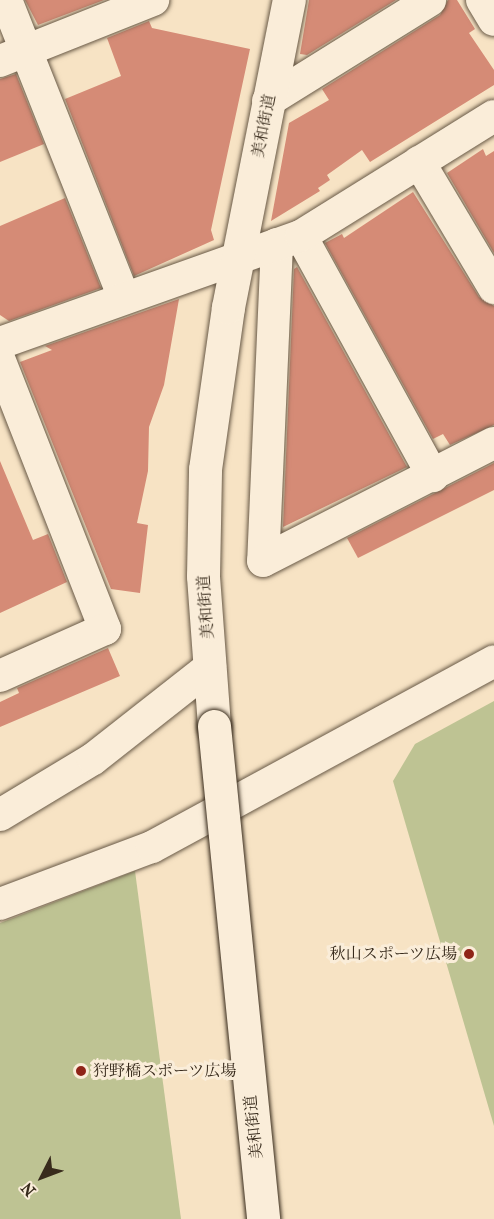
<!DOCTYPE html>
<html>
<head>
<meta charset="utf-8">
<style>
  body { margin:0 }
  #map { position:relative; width:494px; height:1219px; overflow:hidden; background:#f7e3c4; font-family:"IM FELL French Canon","Noto Serif JP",serif }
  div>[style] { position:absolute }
  .green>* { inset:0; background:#bec393 }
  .building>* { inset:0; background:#d58b76 }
  .roads { filter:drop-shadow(0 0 2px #685946) drop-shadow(0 0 2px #685946) }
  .minor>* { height:32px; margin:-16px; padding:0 16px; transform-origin:16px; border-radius:16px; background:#faedd9 }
  .secondary>* { height:33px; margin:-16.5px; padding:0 16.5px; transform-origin:16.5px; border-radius:16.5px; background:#faedd9 }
  .bridges { filter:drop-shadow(0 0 2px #382b1c) drop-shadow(0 0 2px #382b1c) }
  .secondary-bridge>* { height:33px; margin:-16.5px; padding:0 16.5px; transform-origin:16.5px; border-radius:16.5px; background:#faedd9 }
  .dots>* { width:16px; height:16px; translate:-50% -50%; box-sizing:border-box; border:3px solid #faedd9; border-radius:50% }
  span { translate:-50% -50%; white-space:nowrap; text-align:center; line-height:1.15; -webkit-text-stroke:6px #faedd9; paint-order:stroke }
  .street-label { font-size:16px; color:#382b1c }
  .poi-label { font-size:16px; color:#382b1c }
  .right { translate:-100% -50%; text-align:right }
  .left { translate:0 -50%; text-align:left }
  .north { position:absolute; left:12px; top:1147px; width:60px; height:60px; -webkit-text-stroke:4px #faedd9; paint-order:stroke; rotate:228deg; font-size:16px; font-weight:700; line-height:24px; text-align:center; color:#382b1c }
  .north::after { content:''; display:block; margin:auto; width:21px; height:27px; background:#382b1c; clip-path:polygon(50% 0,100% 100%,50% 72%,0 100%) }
</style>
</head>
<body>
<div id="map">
  <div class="green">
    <i style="clip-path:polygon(494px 701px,494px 1126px,393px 781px,415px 744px)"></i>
    <i style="clip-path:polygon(135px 871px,181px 1219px,0 1219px,0 923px)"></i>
  </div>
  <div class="building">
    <i style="clip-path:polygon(25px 0,104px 0,38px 25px)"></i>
    <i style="clip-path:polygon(309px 0,396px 0,307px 55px,300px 54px)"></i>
    <i style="clip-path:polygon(448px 0,457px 0,475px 29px,469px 33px,494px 70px,494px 85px,370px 162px,362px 150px,327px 175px,330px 180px,318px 188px,320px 191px,271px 221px,289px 123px,329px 100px,322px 89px,440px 15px)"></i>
    <i style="clip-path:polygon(149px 21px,152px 28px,250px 49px,211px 230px,214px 240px,134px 276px,65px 99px,121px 76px,107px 38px)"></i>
    <i style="clip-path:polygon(16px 74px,44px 144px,0 162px,0 79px)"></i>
    <i style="clip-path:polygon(483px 149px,486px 156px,494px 151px,494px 253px,447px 173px)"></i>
    <i style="clip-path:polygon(413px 192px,479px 297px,494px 306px,494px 425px,450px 445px,443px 434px,433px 439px,325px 243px,342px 234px,344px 238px)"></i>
    <i style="clip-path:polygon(65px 198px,101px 288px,9px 321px,0 315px,0 226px)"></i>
    <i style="clip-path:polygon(297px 267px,407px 467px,283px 527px,294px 269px)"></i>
    <i style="clip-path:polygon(179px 299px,164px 385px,149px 427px,148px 471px,137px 523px,148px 525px,140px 593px,111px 589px,20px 362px,52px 350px,45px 346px)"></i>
    <i style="clip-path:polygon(0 461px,33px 540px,48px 534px,67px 582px,0 613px)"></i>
    <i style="clip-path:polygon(494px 463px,494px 490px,358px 558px,347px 538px)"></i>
    <i style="clip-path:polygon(108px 648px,120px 676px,0 727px,0 702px,19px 693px,17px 688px)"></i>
  </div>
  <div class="roads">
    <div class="minor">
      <i style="left:6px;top:0;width:318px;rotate:68.4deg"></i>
      <i style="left:482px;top:0;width:23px;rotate:59deg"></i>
      <i style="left:0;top:61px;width:165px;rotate:-21.7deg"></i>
      <i style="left:268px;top:101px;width:191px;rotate:-31.9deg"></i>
      <i style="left:419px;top:162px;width:147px;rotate:59.2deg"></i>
      <i style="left:301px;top:236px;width:274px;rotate:61.2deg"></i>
      <i style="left:277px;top:244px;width:317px;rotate:92.5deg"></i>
      <i style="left:263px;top:561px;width:259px;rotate:-27.1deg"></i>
      <i style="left:0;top:343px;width:319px;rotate:-19.6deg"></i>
      <i style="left:301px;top:236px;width:227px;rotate:-31.9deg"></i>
      <i style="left:0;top:361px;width:288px;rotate:68.6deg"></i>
      <i style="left:105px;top:629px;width:115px;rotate:155.9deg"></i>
      <i style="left:0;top:815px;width:109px;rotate:-31.1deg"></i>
      <i style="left:93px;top:759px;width:149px;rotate:-38.2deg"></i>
      <i style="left:0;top:904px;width:162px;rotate:-20.6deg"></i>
      <i style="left:152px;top:847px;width:389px;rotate:-28.5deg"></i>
    </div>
    <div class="secondary">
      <i style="left:214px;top:726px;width:150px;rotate:-94.2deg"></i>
      <i style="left:203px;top:576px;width:107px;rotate:-88.9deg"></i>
      <i style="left:205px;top:469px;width:164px;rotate:-81.9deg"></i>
      <i style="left:228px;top:307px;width:313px;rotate:-78.8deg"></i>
    </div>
  </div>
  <div class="bridges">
    <div class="secondary-bridge">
      <i style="left:214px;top:726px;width:495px;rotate:84.3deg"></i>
    </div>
  </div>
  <div class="dots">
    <i style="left:469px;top:954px;background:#8f2418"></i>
    <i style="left:81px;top:1071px;background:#8f2418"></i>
  </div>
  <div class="street-label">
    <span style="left:264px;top:126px;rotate:-79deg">美和街道</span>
    <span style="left:206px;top:607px;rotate:-94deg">美和街道</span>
    <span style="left:254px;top:1127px;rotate:-96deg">美和街道</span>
  </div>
  <div class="poi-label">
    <span class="right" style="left:457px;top:954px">秋山スポーツ広場</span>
    <span class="left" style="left:93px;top:1071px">狩野橋スポーツ広場</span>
  </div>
  <div class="north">N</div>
</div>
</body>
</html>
